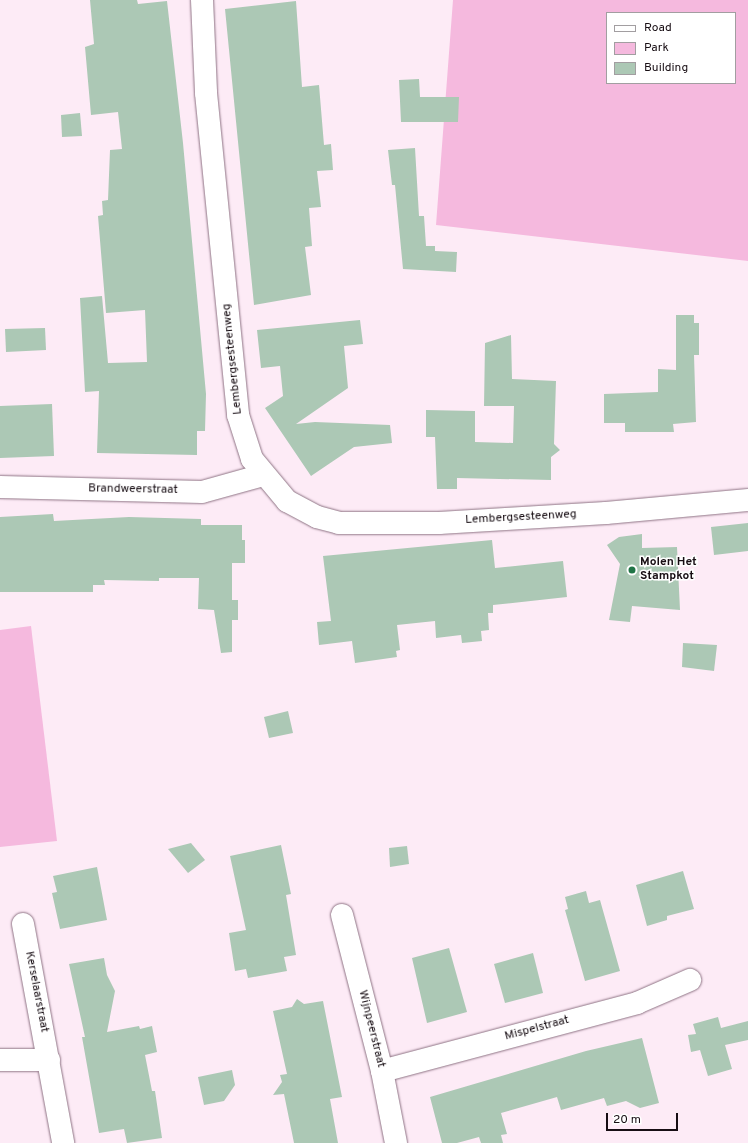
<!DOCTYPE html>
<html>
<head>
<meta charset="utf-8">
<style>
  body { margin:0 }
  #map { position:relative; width:748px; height:1143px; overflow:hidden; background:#fdebf6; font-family:Overpass,sans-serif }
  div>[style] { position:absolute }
  .green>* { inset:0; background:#f5b9de }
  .building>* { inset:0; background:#acc8b5 }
  .roads { filter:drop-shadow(0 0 1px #8f7485) drop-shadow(0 0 1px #8f7485) }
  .minor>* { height:22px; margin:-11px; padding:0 11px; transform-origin:11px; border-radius:11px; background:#fff }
  .dots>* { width:11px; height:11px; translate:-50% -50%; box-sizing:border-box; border:2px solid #fff; border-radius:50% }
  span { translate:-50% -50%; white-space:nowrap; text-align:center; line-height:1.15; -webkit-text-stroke:3px #fff; paint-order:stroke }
  .street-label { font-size:12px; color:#170d13 }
  .poi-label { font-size:12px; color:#170d13; font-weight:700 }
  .left { translate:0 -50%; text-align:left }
  .legend { position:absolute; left:606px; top:12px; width:130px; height:72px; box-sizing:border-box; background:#fff; border:1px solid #a29ea1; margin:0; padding:5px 7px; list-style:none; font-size:12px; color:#170d13 }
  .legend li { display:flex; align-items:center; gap:8px; height:20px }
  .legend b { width:20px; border:1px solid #a29ea1 }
  .scale { position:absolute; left:606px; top:1113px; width:72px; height:18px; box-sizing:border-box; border:2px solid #170d13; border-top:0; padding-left:5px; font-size:12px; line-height:14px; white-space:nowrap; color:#170d13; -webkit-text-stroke:3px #fff; paint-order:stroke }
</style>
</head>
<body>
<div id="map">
  <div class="green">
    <i style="clip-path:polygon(evenodd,453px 0,748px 0,748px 261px,436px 225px,453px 0,607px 13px,735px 13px,735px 83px,607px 83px,607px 13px)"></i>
    <i style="clip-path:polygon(31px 626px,57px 841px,0 847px,0 630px)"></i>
  </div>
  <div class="building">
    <i style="clip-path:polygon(90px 0,137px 0,138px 4px,167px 1px,183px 143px,206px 394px,205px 431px,197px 431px,197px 455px,97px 453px,99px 391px,85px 392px,80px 298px,102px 296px,108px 363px,147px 362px,145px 310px,106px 313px,98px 216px,103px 215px,102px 201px,108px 200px,110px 150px,122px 149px,118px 112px,91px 115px,85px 47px,94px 44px)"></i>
    <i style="clip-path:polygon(296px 1px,302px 87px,319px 85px,324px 145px,331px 144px,333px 170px,317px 171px,321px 207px,309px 208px,312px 246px,305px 247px,311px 295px,254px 305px,225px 9px)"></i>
    <i style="clip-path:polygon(419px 79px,420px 97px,459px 97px,458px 122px,401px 122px,399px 80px)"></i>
    <i style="clip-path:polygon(80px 113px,82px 136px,62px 137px,61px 115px)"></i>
    <i style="clip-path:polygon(415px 148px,419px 216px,424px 216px,426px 246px,435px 246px,435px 251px,457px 252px,456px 272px,403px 269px,395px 185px,392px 185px,388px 150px)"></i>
    <i style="clip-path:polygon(676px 315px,694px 315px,694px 323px,699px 323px,699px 355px,694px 355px,696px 422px,673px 424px,674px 432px,625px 432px,625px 423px,604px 423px,604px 394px,658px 392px,658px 369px,676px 370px)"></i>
    <i style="clip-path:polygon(360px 320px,363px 344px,344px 346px,348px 388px,296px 424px,315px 422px,390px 425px,392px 443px,354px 447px,311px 476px,265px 408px,283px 396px,280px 366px,261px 368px,257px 330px)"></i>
    <i style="clip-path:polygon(45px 328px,46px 350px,6px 352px,5px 329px)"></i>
    <i style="clip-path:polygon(511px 335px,512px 379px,556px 381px,554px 444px,560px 450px,551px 457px,551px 480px,457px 478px,457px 489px,437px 489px,435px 437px,426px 437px,426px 410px,475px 411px,475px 442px,513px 443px,514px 406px,484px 406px,485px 343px)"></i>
    <i style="clip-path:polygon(52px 404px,54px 456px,0 458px,0 406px)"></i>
    <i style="clip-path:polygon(53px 514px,54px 521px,129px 517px,201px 519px,201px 525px,242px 525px,242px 540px,245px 540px,245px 563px,232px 563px,232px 600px,238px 600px,238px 620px,232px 620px,232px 652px,221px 653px,214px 610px,198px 609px,199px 578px,159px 578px,159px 581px,104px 580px,105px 585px,93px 585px,93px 592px,0 592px,0 517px)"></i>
    <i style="clip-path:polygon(748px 523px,748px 551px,714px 555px,711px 527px)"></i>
    <i style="clip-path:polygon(642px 534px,642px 548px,677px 547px,680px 610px,632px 606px,630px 622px,609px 620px,620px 564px,607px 545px,619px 537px)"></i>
    <i style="clip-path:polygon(492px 540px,495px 568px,563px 561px,567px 597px,493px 605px,493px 613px,488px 613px,489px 630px,481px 631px,482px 641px,462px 643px,461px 635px,436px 638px,435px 621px,397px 625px,400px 650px,396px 651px,397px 657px,355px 663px,352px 641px,319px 645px,317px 622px,331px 621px,323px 556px)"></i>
    <i style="clip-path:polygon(683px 643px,717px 645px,714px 671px,682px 667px)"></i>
    <i style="clip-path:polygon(288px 711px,293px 733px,269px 738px,264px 717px)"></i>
    <i style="clip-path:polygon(191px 843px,205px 860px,188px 873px,168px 849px)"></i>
    <i style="clip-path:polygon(281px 845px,291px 894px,286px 895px,296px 955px,284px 957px,287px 971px,248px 978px,246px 969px,235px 971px,229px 933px,246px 930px,230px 856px)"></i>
    <i style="clip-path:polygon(407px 846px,409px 864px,390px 867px,389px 848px)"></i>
    <i style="clip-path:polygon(97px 867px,107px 920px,60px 929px,52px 893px,57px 892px,53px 876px)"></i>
    <i style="clip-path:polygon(683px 871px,694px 909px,667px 916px,667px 920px,647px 926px,636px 885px)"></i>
    <i style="clip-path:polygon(586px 891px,589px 903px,600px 900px,620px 971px,585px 981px,565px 910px,568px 909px,565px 897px)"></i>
    <i style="clip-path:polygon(449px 948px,467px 1012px,427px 1023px,412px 958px)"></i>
    <i style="clip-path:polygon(533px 953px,543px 993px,505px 1003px,494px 964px)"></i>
    <i style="clip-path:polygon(104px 958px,107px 975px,115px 991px,107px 1032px,139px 1026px,140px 1029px,152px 1026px,157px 1052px,145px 1055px,152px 1091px,155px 1091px,162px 1138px,127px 1143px,124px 1129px,99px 1133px,82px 1037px,85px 1037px,69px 964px)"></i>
    <i style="clip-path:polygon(297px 999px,304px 1004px,323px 1001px,342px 1097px,330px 1099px,338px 1143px,294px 1143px,284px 1094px,273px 1095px,282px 1082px,280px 1075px,287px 1074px,273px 1011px,292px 1007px)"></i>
    <i style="clip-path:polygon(718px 1017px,721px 1028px,748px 1021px,748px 1040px,725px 1045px,732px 1069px,708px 1076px,700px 1050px,691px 1052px,688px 1035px,696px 1034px,693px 1024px)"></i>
    <i style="clip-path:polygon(642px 1038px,659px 1103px,640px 1108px,626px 1101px,607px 1106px,604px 1098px,561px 1110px,557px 1097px,501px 1113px,507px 1134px,501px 1135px,503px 1143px,481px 1143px,479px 1137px,457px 1143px,442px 1143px,430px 1097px,586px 1051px)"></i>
    <i style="clip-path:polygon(232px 1070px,235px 1085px,224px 1101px,204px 1105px,198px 1077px)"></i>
  </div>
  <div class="roads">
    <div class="minor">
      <i style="left:202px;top:0;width:93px;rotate:87.5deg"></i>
      <i style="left:206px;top:93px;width:324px;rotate:84.3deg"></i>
      <i style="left:238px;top:415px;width:46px;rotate:72.3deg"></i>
      <i style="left:252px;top:459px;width:55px;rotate:50.2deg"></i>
      <i style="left:287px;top:501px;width:34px;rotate:28deg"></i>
      <i style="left:317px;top:517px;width:23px;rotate:15deg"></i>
      <i style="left:339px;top:523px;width:100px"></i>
      <i style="left:439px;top:523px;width:167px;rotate:-3.4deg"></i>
      <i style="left:606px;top:513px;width:143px;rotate:-5.2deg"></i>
      <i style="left:0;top:487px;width:202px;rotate:1.4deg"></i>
      <i style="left:202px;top:492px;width:63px;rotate:-15.6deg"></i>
      <i style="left:342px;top:915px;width:161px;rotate:75.6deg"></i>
      <i style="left:382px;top:1071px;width:73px;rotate:79deg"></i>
      <i style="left:23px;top:924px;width:223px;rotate:79.6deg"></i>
      <i style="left:0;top:1060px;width:49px"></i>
      <i style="left:382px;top:1071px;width:264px;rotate:-14.9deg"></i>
      <i style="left:637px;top:1003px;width:58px;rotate:-23.5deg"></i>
    </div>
  </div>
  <div class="dots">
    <i style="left:632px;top:570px;background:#207446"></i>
  </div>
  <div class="street-label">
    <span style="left:233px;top:359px;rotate:-96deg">Lembergsesteenweg</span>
    <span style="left:133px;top:490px;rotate:1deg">Brandweerstraat</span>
    <span style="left:521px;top:518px;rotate:-3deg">Lembergsesteenweg</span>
    <span style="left:36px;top:992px;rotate:79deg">Kerselaarstraat</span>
    <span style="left:371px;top:1029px;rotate:76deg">Wijnpeerstraat</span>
    <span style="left:537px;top:1029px;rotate:-15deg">Mispelstraat</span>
  </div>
  <div class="poi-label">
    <span class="left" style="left:640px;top:570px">Molen Het<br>Stampkot</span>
  </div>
  <ul class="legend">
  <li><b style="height:5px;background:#fff"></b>Road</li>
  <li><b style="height:11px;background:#f5b9de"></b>Park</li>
  <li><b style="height:11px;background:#acc8b5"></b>Building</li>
  </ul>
  <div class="scale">20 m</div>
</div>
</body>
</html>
